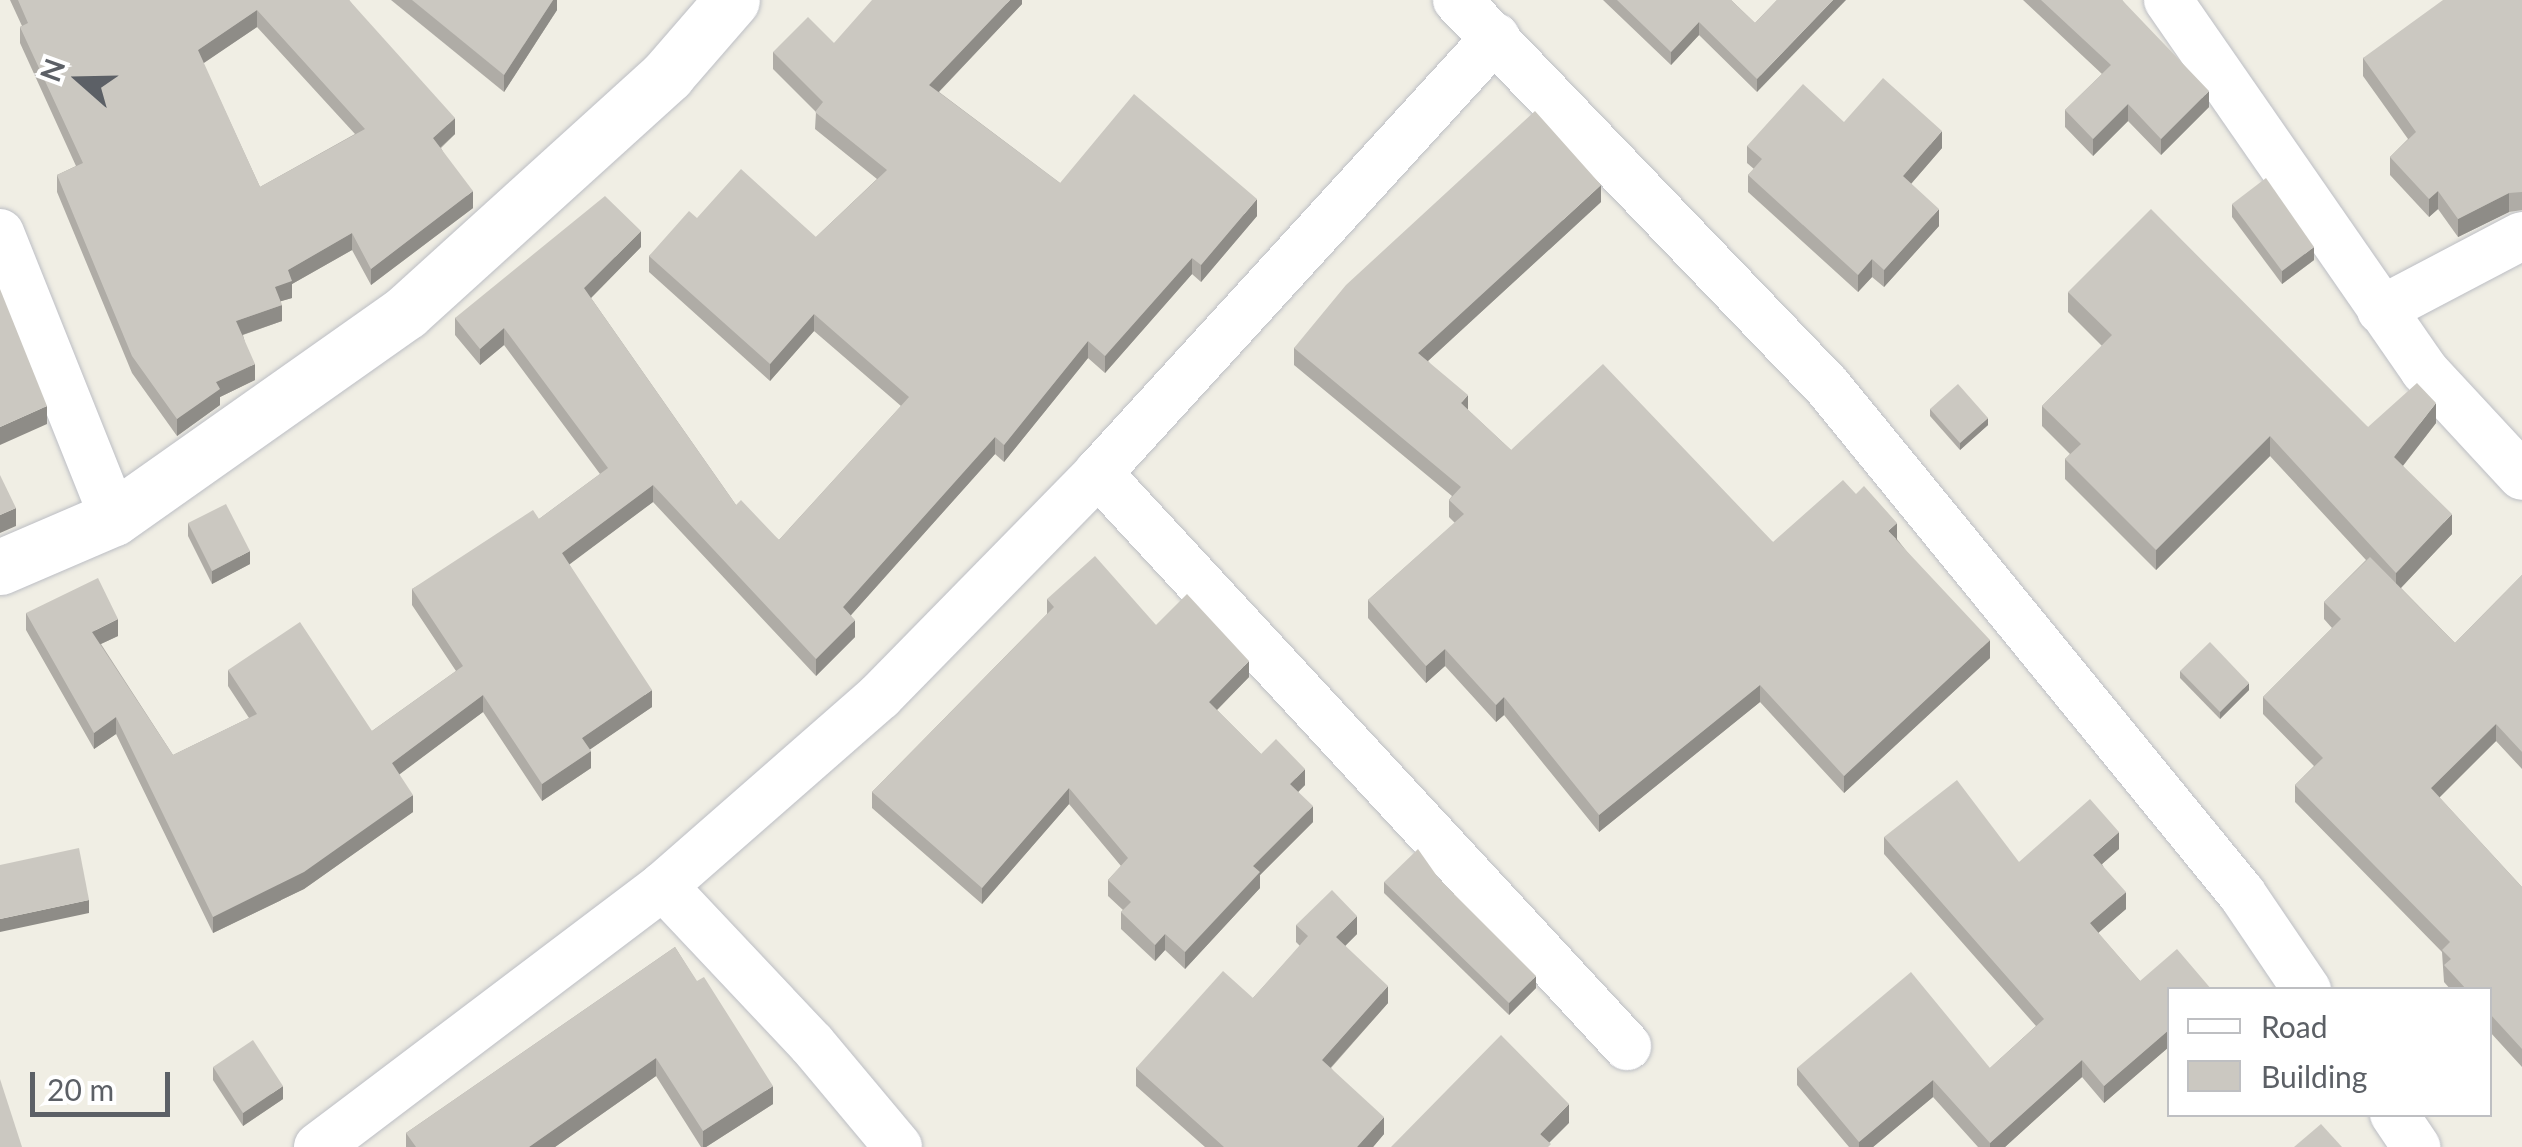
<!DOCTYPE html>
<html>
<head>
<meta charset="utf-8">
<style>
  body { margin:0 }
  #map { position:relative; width:2522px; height:1147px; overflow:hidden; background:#f0eee4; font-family:Lato,sans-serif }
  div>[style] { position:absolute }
  .roads { filter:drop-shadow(0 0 2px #bcbec4) drop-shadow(0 0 2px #bcbec4) }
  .street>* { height:48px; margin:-24px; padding:0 24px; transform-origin:24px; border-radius:24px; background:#fff }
  .secondary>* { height:55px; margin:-27.5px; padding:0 27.5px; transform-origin:27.5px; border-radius:27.5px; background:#fff }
  .wall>* { inset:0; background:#afaca6 }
  .shaded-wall>* { inset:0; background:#8e8c87 }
  .building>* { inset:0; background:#cbc8c1 }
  span { translate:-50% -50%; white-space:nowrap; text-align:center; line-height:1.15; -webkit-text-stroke:9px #fff; paint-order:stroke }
  .legend { position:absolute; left:2167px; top:987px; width:325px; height:130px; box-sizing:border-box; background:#fff; border:2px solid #bebfc2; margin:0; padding:12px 18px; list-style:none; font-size:30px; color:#5c6066 }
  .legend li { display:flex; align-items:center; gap:20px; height:50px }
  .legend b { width:50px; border:2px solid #bebfc2 }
  .north { position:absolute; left:30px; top:30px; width:100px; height:100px; -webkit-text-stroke:8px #fff; paint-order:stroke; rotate:290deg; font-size:28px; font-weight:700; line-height:40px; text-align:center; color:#5c6066 }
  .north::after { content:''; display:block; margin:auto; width:35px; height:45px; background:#5c6066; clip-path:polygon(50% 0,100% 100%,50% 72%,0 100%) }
  .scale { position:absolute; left:30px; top:1072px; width:140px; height:45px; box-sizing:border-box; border:5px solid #5c6066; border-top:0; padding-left:12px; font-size:30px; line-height:35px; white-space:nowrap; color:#5c6066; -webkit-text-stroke:8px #fff; paint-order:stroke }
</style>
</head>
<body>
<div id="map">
  <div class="roads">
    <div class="street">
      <i style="left:1457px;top:0;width:536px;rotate:46.21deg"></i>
      <i style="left:1828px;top:387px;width:655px;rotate:50.77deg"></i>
      <i style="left:2242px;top:894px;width:116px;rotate:55.9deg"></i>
      <i style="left:2168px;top:0;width:450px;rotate:55.3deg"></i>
      <i style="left:2424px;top:370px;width:144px;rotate:47.2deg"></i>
      <i style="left:0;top:233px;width:307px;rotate:68.2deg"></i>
      <i style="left:2381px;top:310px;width:159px;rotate:-27.7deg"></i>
      <i style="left:1098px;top:473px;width:780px;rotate:47.29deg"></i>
      <i style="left:663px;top:886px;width:217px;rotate:46.7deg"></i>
      <i style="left:812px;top:1044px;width:134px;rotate:50.1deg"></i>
      <i style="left:2394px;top:1114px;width:40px;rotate:56deg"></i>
      <i style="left:318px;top:1147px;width:433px;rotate:-37.1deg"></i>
      <i style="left:663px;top:886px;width:288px;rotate:-41.2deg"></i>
      <i style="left:880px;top:696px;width:312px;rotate:-45.6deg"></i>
      <i style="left:1098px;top:473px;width:590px;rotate:-47.61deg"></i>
    </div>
    <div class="secondary">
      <i style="left:0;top:567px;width:124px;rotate:-23.3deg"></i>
      <i style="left:114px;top:518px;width:357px;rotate:-35.2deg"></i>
      <i style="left:406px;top:312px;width:353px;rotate:-42.2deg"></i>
      <i style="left:667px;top:75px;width:99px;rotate:-49.1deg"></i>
    </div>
  </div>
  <div class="wall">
    <i style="clip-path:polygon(evenodd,10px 0,349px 0,455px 134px,441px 148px,473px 208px,371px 285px,352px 250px,292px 284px,292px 298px,281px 301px,282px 321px,243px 335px,255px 380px,220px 397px,220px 405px,177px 436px,132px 373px,57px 192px,57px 175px,76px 166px,20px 43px,20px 27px,22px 26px,10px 0,257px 27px,355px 134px,260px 187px,203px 63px,257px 27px)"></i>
    <i style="clip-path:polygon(391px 0,557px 0,557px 10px,504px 92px)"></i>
    <i style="clip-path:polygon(1022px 0,1022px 4px,939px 92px,1060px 183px,1257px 216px,1201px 282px,1192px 274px,1105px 373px,1088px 358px,1004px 462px,995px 454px,851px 615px,855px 637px,816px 676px,653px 502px,569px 564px,652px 707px,590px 749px,591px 768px,542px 801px,483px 712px,399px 774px,413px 812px,304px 889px,213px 933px,116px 734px,94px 749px,26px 630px,26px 613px,118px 636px,101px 644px,173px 755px,249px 718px,228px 686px,228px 670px,372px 731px,456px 671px,412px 605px,412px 589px,539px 519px,600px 474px,504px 345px,480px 365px,455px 335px,455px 318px,641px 247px,591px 298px,736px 505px,779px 540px,901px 406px,814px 331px,770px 381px,649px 272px,649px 256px,697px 218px,816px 237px,877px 179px,815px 129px,816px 112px,773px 69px,773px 52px,834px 43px)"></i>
    <i style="clip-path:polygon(1603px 0,1731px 0,1755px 23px,1777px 0,1757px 92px,1699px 35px,1671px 65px)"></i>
    <i style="clip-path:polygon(2023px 0,2122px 0,2209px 107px,2161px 155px,2128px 121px,2093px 156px,2065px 127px,2065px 110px,2102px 74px)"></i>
    <i style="clip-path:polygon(2522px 0,2522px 210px,2509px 212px,2458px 237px,2438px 209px,2429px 217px,2390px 175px,2390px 157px,2408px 139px,2363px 76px,2363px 58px)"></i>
    <i style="clip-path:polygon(1844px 122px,1942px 148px,1911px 184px,1939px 226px,1884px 287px,1872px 277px,1858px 292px,1748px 192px,1748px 175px,1754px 169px,1747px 163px,1747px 146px)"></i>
    <i style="clip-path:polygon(1601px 202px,1428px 361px,1468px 410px,1511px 450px,1773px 542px,1897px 539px,1990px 658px,1844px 793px,1760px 702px,1599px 832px,1504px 715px,1496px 722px,1445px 666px,1426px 683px,1368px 618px,1368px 600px,1455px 523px,1449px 517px,1449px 500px,1452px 496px,1294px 365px,1294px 348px)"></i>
    <i style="clip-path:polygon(2232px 204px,2314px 260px,2282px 284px,2232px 217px)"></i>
    <i style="clip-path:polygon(2068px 292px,2368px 427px,2436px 423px,2403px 466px,2452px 534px,2401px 588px,2455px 643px,2522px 575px,2522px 769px,2496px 741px,2439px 797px,2522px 887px,2522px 1067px,2490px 1032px,2490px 990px,2451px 990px,2444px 982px,2442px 952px,2295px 802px,2295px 785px,2314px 766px,2263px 714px,2263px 697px,2332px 628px,2324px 619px,2324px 602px,2366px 560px,2270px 456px,2156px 570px,2065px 479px,2065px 459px,2070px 454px,2042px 426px,2042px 406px,2102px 346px,2068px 312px)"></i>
    <i style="clip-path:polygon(1930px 409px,1988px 425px,1960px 450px,1930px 416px)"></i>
    <i style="clip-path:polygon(188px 523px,250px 564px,212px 584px,188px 536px)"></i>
    <i style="clip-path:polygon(1047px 599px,1156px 625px,1249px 677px,1217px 710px,1261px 754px,1305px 785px,1298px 792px,1313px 822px,1260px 875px,1260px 888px,1185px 969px,1165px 950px,1155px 961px,1121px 929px,1121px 912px,1123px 910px,1108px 896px,1108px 880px,1121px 866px,1069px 804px,982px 904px,872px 808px,872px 792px,1047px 614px)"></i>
    <i style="clip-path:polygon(2180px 671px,2249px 690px,2220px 719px,2180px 678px)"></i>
    <i style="clip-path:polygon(1884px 837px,2019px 862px,2119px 849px,2102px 864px,2126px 909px,2098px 933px,2140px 981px,2170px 990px,2170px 1046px,2104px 1103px,2082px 1077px,2005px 1147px,1978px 1147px,1933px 1097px,1873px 1147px,1849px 1147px,1797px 1085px,1797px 1068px,1990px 1068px,2036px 1026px,1884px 854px)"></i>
    <i style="clip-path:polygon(1439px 879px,1536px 988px,1509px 1015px,1384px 893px,1384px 882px)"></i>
    <i style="clip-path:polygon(1296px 925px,1357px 934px,1345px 946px,1388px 1003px,1331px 1068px,1384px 1134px,1373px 1147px,1205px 1147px,1136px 1086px,1136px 1068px,1253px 998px,1300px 946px,1296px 942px)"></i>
    <i style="clip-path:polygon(675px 947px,773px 1104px,706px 1147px,701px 1147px,656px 1076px,555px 1147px,406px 1147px,406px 1133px)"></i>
    <i style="clip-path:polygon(213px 1067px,283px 1099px,243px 1126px,213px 1080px)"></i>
  </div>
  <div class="shaded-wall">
    <i style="clip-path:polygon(553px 0,557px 0,557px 10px,504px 92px,504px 75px)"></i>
    <i style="clip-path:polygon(1010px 0,1022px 0,1022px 4px,929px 102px,929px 85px)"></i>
    <i style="clip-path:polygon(1833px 0,1846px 0,1757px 92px,1757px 79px)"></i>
    <i style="clip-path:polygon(257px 10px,257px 27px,198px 67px,198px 50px)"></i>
    <i style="clip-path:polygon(1699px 22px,1699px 35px,1671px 65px,1671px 52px)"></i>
    <i style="clip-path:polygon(2209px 91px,2209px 107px,2161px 155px,2161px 139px)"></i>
    <i style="clip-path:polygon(2128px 104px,2128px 121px,2093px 156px,2093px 139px)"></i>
    <i style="clip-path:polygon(455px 118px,455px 134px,433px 154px,433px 138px)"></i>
    <i style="clip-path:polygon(1942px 131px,1942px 148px,1903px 193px,1903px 176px)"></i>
    <i style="clip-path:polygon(1601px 185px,1601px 202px,1418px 370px,1418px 353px)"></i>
    <i style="clip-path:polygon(473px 191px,473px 208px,371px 285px,371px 269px)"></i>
    <i style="clip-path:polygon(2438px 191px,2438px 209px,2429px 217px,2429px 199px)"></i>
    <i style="clip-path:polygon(2509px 193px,2509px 212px,2458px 237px,2458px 219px)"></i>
    <i style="clip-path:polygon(1257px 199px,1257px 216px,1201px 282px,1201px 265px)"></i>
    <i style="clip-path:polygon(1939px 209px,1939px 226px,1884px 287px,1884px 270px)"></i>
    <i style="clip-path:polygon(641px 231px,641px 247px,584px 305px,584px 288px)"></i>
    <i style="clip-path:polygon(352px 233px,352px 250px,292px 284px,292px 298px,275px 303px,275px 287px,288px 270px)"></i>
    <i style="clip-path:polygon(2314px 247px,2314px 260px,2282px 284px,2282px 271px)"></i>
    <i style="clip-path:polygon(1192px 258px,1192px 274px,1105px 373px,1105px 356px)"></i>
    <i style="clip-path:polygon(1872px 259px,1872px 277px,1858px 292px,1858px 275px)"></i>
    <i style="clip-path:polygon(282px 305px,282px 321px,236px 337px,236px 321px)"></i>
    <i style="clip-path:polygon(814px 314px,814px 331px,770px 381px,770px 364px)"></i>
    <i style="clip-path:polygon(504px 328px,504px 345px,480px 365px,480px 349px)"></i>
    <i style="clip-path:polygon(1088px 341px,1088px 358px,1004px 462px,1004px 445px)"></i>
    <i style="clip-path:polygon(255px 364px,255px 380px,220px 397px,220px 405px,177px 436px,177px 419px,216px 382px)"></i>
    <i style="clip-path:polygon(1468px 395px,1468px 412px,1461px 403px)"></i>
    <i style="clip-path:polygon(2436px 403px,2436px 423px,2394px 477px,2394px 457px)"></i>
    <i style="clip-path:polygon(47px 406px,47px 424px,0 445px,0 427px)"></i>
    <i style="clip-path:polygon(1988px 418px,1988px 425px,1960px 450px,1960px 443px)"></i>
    <i style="clip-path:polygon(2270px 436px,2270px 456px,2156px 570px,2156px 550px)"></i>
    <i style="clip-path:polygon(995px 437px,995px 454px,843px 624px,843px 607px)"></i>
    <i style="clip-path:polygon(653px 485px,653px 502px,562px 570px,562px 553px)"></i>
    <i style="clip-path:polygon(16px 508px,16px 526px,0 533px,0 515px)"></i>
    <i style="clip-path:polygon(2452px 514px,2452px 534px,2396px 593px,2396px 573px)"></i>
    <i style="clip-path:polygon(1897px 523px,1897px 540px,1888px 531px)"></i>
    <i style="clip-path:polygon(250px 551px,250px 564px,212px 584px,212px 571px)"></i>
    <i style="clip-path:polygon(118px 619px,118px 636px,92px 648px,92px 632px)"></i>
    <i style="clip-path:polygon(855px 620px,855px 637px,816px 676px,816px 659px)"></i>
    <i style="clip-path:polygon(1990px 640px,1990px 658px,1844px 793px,1844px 776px)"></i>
    <i style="clip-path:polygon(1445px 649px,1445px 666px,1426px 683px,1426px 666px)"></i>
    <i style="clip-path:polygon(1249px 661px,1249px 677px,1209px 718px,1209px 702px)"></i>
    <i style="clip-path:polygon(2249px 683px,2249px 690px,2220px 719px,2220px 712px)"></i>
    <i style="clip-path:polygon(1760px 685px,1760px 702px,1599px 832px,1599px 815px)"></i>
    <i style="clip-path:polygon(652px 690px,652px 707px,582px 755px,582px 738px)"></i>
    <i style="clip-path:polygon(483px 695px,483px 712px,392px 780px,392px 763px)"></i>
    <i style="clip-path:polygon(1504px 697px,1504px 715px,1496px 722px,1496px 705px)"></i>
    <i style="clip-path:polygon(116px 717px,116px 734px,94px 749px,94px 733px)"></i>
    <i style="clip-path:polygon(2496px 724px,2496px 741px,2431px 806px,2431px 788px)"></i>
    <i style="clip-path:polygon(591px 751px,591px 768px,542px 801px,542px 784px)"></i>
    <i style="clip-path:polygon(1305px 769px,1305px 785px,1290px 800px,1290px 784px)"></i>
    <i style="clip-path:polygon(1069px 788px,1069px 804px,982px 904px,982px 888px)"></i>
    <i style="clip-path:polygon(413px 795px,413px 812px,304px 889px,213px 933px,213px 917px)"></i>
    <i style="clip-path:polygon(1313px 806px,1313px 822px,1260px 875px,1260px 888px,1185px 969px,1185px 952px,1253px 866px)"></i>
    <i style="clip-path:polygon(2119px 832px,2119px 849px,2093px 872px,2093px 855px)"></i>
    <i style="clip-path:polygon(2126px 892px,2126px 909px,2090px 940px,2090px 923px)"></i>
    <i style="clip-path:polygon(89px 900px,89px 913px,0 932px,0 919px)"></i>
    <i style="clip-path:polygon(1357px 916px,1357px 934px,1336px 955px,1336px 937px)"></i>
    <i style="clip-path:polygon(1165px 934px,1165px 950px,1155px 961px,1155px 945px)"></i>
    <i style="clip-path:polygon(1536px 976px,1536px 988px,1509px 1015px,1509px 1003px)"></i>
    <i style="clip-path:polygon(1388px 986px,1388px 1003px,1322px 1077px,1322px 1060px)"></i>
    <i style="clip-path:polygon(2170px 1029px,2170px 1046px,2104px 1103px,2104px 1086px)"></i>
    <i style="clip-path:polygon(656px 1058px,656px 1076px,555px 1147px,529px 1147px)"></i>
    <i style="clip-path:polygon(2082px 1060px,2082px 1077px,2005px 1147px,1990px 1147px,1990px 1143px)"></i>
    <i style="clip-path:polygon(1933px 1080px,1933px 1097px,1873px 1147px,1859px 1147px,1859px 1142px)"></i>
    <i style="clip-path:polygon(283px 1086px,283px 1099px,243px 1126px,243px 1113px)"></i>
    <i style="clip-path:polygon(773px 1086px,773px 1104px,706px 1147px,703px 1147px,703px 1131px)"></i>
    <i style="clip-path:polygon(1569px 1104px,1569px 1123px,1545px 1147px,1540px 1134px)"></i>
    <i style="clip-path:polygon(1384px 1117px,1384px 1134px,1373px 1147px,1357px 1147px)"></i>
  </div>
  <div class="building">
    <i style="clip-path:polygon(evenodd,18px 0,349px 0,455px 118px,433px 138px,473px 191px,371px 269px,352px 233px,288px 270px,292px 281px,275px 287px,282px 305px,236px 321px,255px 364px,216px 382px,220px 389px,177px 419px,132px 356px,57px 175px,83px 163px,20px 27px,28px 23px,18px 0,257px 10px,365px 129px,260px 187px,198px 50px,257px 10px)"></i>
    <i style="clip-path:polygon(412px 0,553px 0,504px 75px)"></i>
    <i style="clip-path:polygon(872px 0,1010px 0,929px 85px,1060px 183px,1134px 94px,1257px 199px,1201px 265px,1192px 258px,1105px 356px,1088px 341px,1004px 445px,995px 437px,843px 607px,855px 620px,816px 659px,653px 485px,562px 553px,652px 690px,582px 738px,591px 751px,542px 784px,483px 695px,392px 763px,413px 795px,304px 872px,213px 917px,116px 717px,94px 733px,26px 613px,98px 578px,118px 619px,92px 632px,173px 755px,257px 714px,228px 670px,300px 622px,372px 731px,463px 666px,412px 589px,533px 510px,539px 519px,608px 468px,504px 328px,480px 349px,455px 318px,605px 196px,641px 231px,584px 288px,736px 505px,741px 500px,779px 540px,909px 397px,814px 314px,770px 364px,649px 256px,689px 211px,697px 218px,741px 169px,816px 237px,887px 170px,815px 112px,823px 102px,773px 52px,808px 17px,834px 43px)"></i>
    <i style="clip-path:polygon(1617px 0,1731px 0,1755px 23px,1777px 0,1833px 0,1757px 79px,1699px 22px,1671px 52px)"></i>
    <i style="clip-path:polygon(2041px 0,2122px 0,2209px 91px,2161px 139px,2128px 104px,2093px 139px,2065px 110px,2111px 65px)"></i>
    <i style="clip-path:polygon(2443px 0,2522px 0,2522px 192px,2509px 193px,2458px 219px,2438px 191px,2429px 199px,2390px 157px,2416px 132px,2363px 58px)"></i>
    <i style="clip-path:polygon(1883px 78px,1942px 131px,1903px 176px,1939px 209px,1884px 270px,1872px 259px,1858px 275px,1748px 175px,1762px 159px,1747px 146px,1803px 84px,1844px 122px)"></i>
    <i style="clip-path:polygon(1535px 111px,1601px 185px,1418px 353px,1468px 395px,1461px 403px,1511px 450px,1603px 364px,1773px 542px,1843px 480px,1856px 494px,1864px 486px,1897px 523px,1888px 531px,1990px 640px,1844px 776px,1760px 685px,1599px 815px,1504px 697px,1496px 705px,1445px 649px,1426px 666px,1368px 600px,1464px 514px,1449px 500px,1461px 487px,1294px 348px,1346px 285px)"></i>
    <i style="clip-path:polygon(2266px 178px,2314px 247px,2282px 271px,2232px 204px)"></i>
    <i style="clip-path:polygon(2151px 209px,2368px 427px,2417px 383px,2436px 403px,2394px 457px,2452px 514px,2396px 573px,2270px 436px,2156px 550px,2065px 459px,2081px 444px,2042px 406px,2112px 335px,2068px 292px)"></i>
    <i style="clip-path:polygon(0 289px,47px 406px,0 427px)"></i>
    <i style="clip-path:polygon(1958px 384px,1988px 418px,1960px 443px,1930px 409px)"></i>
    <i style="clip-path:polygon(0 475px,16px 508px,0 515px)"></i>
    <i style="clip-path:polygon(226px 504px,250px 551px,212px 571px,188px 523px)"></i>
    <i style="clip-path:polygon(1095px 556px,1156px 625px,1187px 594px,1249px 661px,1209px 702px,1261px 754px,1276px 739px,1305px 769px,1290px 784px,1313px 806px,1253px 866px,1260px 872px,1185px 952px,1165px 934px,1155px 945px,1121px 912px,1131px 902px,1108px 880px,1128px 858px,1069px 788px,982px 888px,872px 792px,1054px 607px,1047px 599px)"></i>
    <i style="clip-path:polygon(2370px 557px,2455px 643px,2522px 575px,2522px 752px,2496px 724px,2431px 788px,2522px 887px,2522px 1049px,2490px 1014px,2490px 990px,2467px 990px,2444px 965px,2451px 959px,2442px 950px,2450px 942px,2295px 785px,2323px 758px,2263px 697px,2341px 619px,2324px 602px)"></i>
    <i style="clip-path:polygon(2210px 642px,2249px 683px,2220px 712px,2180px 671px)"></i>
    <i style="clip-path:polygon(1957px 780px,2019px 862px,2090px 799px,2119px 832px,2093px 855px,2126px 892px,2090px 923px,2140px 981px,2177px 949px,2212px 990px,2170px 990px,2170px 1029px,2104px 1086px,2082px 1060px,1990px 1143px,1933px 1080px,1859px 1142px,1797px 1068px,1911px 972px,1990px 1068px,2044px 1019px,1884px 837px)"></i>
    <i style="clip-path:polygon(79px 848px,89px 900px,0 919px,0 865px)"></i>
    <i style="clip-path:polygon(1418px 849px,1439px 879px,1536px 976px,1509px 1003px,1384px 882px)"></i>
    <i style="clip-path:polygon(1332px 890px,1357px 916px,1336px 937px,1388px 986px,1322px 1060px,1384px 1117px,1357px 1147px,1224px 1147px,1136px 1068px,1223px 971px,1253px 998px,1308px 936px,1296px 925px)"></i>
    <i style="clip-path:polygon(675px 947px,697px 981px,704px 977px,773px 1086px,703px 1131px,656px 1058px,529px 1147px,416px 1147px,406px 1133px)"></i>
    <i style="clip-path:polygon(1501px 1035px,1569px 1104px,1540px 1134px,1551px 1144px,1548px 1147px,1391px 1147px)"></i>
    <i style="clip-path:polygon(253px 1040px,283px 1086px,243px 1113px,213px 1067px)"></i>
    <i style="clip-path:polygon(0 1079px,22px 1147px,0 1147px)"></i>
    <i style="clip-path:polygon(2321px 1124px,2342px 1147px,2294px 1147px)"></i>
  </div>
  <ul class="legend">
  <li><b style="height:12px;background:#fff"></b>Road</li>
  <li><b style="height:28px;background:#cbc8c1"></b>Building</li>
  </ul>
  <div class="north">N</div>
  <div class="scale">20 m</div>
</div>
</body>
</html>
